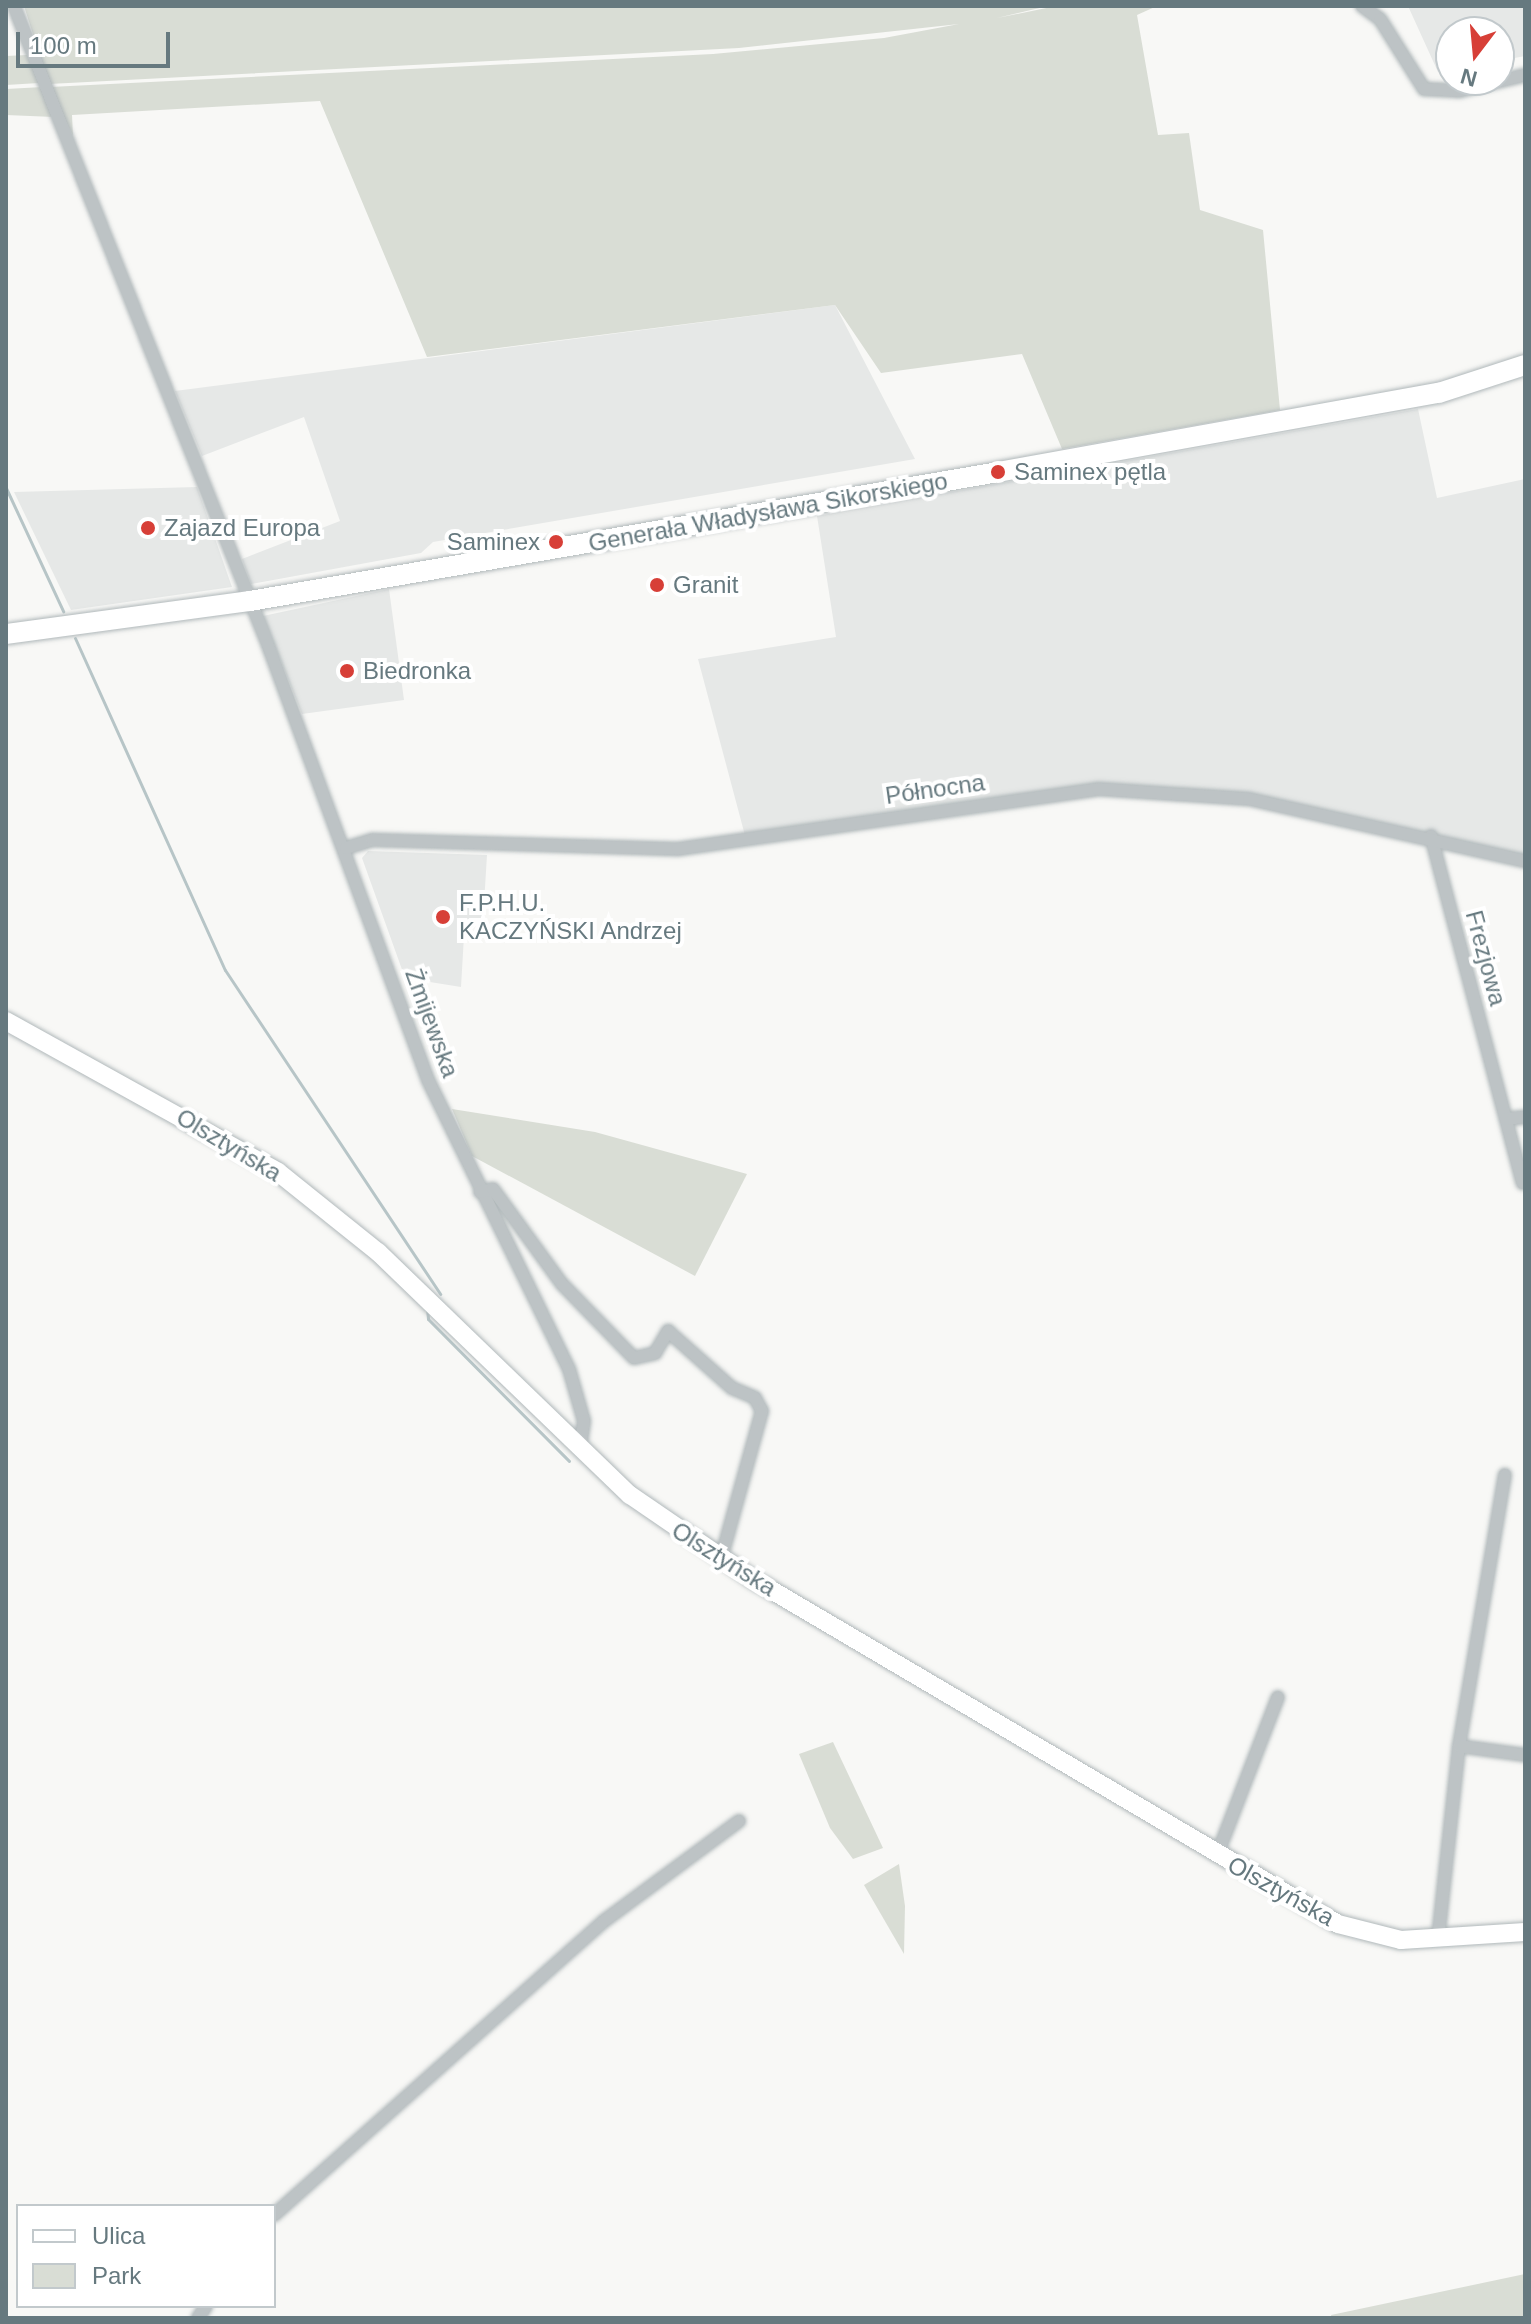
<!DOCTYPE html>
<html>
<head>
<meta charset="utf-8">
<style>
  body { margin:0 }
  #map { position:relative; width:1531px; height:2324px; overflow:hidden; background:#f8f8f6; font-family:Helvetica,sans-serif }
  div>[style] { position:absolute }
  .built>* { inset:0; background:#e6e8e7 }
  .green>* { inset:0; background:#d9ddd5 }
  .stream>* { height:3px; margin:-1.5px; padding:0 1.5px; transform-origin:1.5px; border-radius:1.5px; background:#b7c5c7 }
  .roads { filter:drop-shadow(0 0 2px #b0b8ba) drop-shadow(0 0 2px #b0b8ba) }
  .street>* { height:12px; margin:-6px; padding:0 6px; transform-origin:6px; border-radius:6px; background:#bdc3c5 }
  .secondary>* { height:18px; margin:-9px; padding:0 9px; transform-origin:9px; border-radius:9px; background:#fff }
  .primary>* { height:20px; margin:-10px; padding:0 10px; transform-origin:10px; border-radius:10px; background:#fff }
  .dots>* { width:22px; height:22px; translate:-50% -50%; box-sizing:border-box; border:4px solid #fff; border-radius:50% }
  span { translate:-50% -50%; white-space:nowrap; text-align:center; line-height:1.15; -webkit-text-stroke:8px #fff; paint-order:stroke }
  .poi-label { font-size:24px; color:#66797f }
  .left { translate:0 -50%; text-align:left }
  .right { translate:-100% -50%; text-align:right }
  .street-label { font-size:24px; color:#66797f }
  .frame { position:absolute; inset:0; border:8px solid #66797f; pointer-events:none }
  .legend { position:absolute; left:16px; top:2204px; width:260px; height:104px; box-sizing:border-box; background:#fff; border:2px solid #c2c9cc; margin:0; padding:10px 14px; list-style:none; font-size:24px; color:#66797f }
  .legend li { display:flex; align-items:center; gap:16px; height:40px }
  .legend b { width:40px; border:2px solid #c2c9cc }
  .north { position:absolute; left:1435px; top:16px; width:80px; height:80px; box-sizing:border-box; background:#fff; border:2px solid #c2c9cc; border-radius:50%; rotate:196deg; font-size:22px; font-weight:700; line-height:32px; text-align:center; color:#66797f }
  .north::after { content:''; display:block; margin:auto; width:28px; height:36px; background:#d73f37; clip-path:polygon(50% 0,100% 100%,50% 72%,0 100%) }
  .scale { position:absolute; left:16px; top:32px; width:154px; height:36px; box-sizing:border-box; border:4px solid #66797f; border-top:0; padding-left:10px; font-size:24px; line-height:28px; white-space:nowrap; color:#66797f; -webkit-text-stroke:6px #fff; paint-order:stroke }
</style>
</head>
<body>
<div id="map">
  <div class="built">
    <i style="clip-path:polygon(1408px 6px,1525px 6px,1525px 56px,1499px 61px,1499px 32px,1451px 32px,1451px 69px,1438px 72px)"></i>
    <i style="clip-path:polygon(835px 305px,915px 459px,433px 542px,421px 553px,251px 584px,242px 559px,340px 521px,304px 417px,202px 456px,175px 391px)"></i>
    <i style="clip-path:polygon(1418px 409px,1437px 498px,1525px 479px,1525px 856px,1246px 795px,1095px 784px,747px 843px,698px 659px,836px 637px,817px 516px)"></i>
    <i style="clip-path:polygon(197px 487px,232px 587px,71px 610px,14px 492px)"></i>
    <i style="clip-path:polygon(389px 589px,404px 700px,302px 714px,263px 616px)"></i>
    <i style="clip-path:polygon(368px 851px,487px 855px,483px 920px,465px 919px,461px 987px,405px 978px,362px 858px)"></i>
  </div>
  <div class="green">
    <i style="clip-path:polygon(24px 6px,1048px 6px,997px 18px,1056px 6px,1157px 6px,1137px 15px,1158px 135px,1189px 133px,1200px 210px,1263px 230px,1280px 410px,1062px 449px,1022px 354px,881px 373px,835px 305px,427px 357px,320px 101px,72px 115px,73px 136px,50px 87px,713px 54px,884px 38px,959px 24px,739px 48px,49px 84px)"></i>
    <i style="clip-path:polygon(27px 55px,39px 83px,6px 85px,6px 56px)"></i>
    <i style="clip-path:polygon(43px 87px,54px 117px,6px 115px,6px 89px)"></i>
    <i style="clip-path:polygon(452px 1109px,595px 1132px,747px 1174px,695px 1276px,472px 1156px)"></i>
    <i style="clip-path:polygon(833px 1742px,883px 1848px,853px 1859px,830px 1828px,799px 1754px)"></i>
    <i style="clip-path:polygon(899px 1864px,905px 1906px,904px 1954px,864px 1885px)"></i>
    <i style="clip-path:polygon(1525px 2274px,1525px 2318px,1332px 2318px,1331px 2315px)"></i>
  </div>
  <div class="stream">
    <i style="left:6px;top:488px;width:136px;rotate:65.1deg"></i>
    <i style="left:75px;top:638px;width:364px;rotate:65.7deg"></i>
    <i style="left:225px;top:970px;width:389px;rotate:56.4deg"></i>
    <i style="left:427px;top:1309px;width:10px;rotate:84deg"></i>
    <i style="left:428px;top:1319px;width:200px;rotate:45.2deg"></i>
  </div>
  <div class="roads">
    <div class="street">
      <i style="left:14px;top:6px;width:688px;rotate:68.32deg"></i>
      <i style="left:268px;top:645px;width:463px;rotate:69.8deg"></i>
      <i style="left:428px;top:1080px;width:322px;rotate:64deg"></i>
      <i style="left:569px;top:1369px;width:54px;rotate:73.9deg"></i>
      <i style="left:584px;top:1421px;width:30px;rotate:98deg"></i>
      <i style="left:1362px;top:6px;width:22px;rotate:36deg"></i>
      <i style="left:1380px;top:19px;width:83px;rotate:57.8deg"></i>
      <i style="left:1424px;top:89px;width:35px;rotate:3deg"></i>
      <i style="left:1459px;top:91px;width:68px;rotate:-13.6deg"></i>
      <i style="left:1431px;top:836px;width:359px;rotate:75.2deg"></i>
      <i style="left:346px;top:848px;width:28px;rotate:-17deg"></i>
      <i style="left:373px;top:840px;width:305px;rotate:1.7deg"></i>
      <i style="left:678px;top:849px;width:424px;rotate:-8.1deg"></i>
      <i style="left:1098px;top:789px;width:151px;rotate:3.8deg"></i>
      <i style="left:1249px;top:799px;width:283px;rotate:12.7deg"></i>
      <i style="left:1506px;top:1119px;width:19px;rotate:-6deg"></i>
      <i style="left:480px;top:1192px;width:13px;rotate:-13deg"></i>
      <i style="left:493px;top:1189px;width:117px;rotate:54deg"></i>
      <i style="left:562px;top:1284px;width:103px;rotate:45.8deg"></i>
      <i style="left:634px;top:1358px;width:22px;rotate:-13deg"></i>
      <i style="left:655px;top:1353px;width:26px;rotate:-59deg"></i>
      <i style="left:668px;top:1331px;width:86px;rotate:41.7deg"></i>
      <i style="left:732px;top:1388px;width:25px;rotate:23deg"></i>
      <i style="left:755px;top:1398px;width:15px;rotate:62deg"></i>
      <i style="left:762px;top:1411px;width:154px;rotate:105.5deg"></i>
      <i style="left:1459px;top:1746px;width:275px;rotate:-80.4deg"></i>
      <i style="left:1217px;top:1855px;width:169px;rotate:-68.9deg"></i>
      <i style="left:1438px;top:1939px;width:194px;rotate:-83.8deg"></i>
      <i style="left:1459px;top:1746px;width:67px;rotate:7.8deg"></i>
      <i style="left:274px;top:2215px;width:442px;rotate:-41.7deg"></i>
      <i style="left:604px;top:1921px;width:168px;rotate:-36.5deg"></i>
      <i style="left:198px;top:2318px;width:14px;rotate:-56deg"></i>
    </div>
    <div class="secondary">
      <i style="left:6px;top:1021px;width:311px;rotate:29deg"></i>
      <i style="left:278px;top:1172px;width:128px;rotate:38.7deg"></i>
      <i style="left:378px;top:1252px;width:350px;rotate:44deg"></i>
      <i style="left:630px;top:1495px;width:147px;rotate:34.4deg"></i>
      <i style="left:751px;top:1578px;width:681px;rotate:30.52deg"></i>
      <i style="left:1338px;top:1924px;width:65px;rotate:14.3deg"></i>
      <i style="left:1401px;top:1940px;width:124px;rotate:-3.7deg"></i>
    </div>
    <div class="primary">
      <i style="left:6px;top:634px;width:246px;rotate:-7.7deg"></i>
      <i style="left:250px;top:601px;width:759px;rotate:-9.78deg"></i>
      <i style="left:998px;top:472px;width:448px;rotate:-10.2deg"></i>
      <i style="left:1439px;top:393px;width:90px;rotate:-18deg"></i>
    </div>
  </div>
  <div class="dots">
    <i style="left:998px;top:472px;background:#d73f37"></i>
    <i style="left:148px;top:528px;background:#d73f37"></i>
    <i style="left:556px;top:542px;background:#d73f37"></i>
    <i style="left:657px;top:585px;background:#d73f37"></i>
    <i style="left:347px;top:671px;background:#d73f37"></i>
    <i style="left:443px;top:917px;background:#d73f37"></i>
  </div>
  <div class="poi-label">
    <span class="left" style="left:1014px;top:472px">Saminex pętla</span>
    <span class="left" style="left:164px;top:528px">Zajazd Europa</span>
    <span class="right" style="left:540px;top:542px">Saminex</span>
    <span class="left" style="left:673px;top:585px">Granit</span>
    <span class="left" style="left:363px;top:671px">Biedronka</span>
    <span class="left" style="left:459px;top:917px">F.P.H.U.<br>KACZYŃSKI Andrzej</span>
  </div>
  <div class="street-label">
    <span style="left:768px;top:512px;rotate:-10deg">Generała Władysława Sikorskiego</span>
    <span style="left:935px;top:789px;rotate:-8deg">Północna</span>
    <span style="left:1486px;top:958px;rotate:75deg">Frezjowa</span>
    <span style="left:432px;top:1023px;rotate:70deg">Żmijewska</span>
    <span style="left:229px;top:1145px;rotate:31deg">Olsztyńska</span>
    <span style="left:724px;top:1559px;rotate:32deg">Olsztyńska</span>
    <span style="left:1281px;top:1891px;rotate:29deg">Olsztyńska</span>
  </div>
  <div class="frame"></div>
  <ul class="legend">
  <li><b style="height:10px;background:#fff"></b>Ulica</li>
  <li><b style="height:22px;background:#d9ddd5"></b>Park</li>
  </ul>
  <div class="north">N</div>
  <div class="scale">100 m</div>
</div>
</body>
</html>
